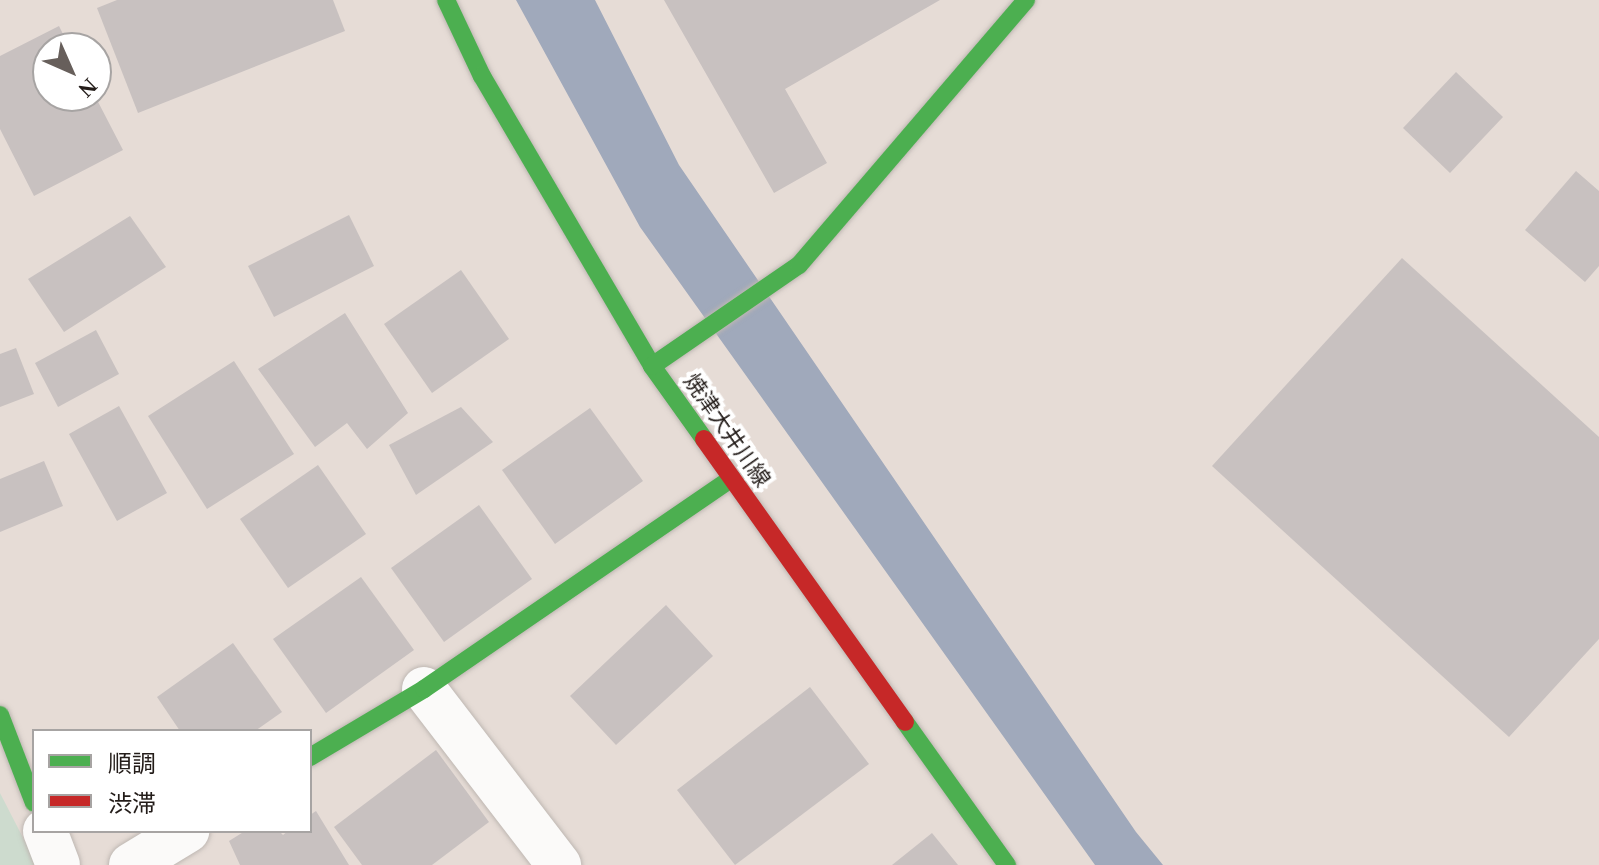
<!DOCTYPE html>
<html>
<head>
<meta charset="utf-8">
<style>
  body { margin:0 }
  #map { position:relative; width:1599px; height:865px; overflow:hidden; background:#e6dcd6; font-family:"Times New Roman","Noto Sans JP",serif }
  div>[style] { position:absolute }
  .green>* { inset:0; background:#cddbce }
  .water>* { inset:0; background:#a0a9bb }
  .building>* { inset:0; background:#c8c1c0 }
  .roads { filter:drop-shadow(0 0 2px #beb7b2) drop-shadow(0 0 2px #beb7b2) }
  .street>* { height:44px; margin:-22px; padding:0 22px; transform-origin:22px; border-radius:22px; background:#fbfaf9 }
  .fast>* { height:18px; margin:-9px; padding:0 9px; transform-origin:9px; border-radius:9px; background:#4caf50 }
  .jam>* { height:18px; margin:-9px; padding:0 9px; transform-origin:9px; border-radius:9px; background:#c62828 }
  span { translate:-50% -50%; white-space:nowrap; text-align:center; line-height:1.15; -webkit-text-stroke:8px #fff; paint-order:stroke }
  .street-label { font-size:22px; color:#231c19 }
  .legend { position:absolute; left:32px; top:729px; width:280px; height:104px; box-sizing:border-box; background:#fff; border:2px solid #a7a4a3; margin:0; padding:10px 14px; list-style:none; font-size:24px; color:#231c19 }
  .legend li { display:flex; align-items:center; gap:16px; height:40px }
  .legend b { width:40px; border:2px solid #a7a4a3 }
  .north { position:absolute; left:32px; top:32px; width:80px; height:80px; box-sizing:border-box; background:#fff; border:2px solid #a7a4a3; border-radius:50%; rotate:135deg; font-size:22px; font-weight:700; line-height:32px; text-align:center; color:#231c19 }
  .north::after { content:''; display:block; margin:auto; width:28px; height:36px; background:#675f5b; clip-path:polygon(50% 0,100% 100%,50% 72%,0 100%) }
</style>
</head>
<body>
<div id="map">
  <div class="green">
    <i style="clip-path:polygon(0 793px,37px 865px,0 865px)"></i>
  </div>
  <div class="water">
    <i style="clip-path:polygon(516px 0,595px 0,679px 165px,1136px 832px,1163px 865px,1095px 865px,640px 227px)"></i>
  </div>
  <div class="building">
    <i style="clip-path:polygon(117px 0,333px 0,345px 31px,138px 113px,97px 8px)"></i>
    <i style="clip-path:polygon(664px 0,940px 0,785px 89px,827px 163px,774px 193px)"></i>
    <i style="clip-path:polygon(59px 26px,70px 48px,48px 48px,48px 96px,95px 96px,123px 150px,34px 196px,0 129px,0 56px)"></i>
    <i style="clip-path:polygon(1456px 72px,1503px 117px,1450px 173px,1403px 128px)"></i>
    <i style="clip-path:polygon(1576px 171px,1599px 191px,1599px 266px,1585px 282px,1525px 230px)"></i>
    <i style="clip-path:polygon(349px 215px,374px 266px,274px 317px,248px 266px)"></i>
    <i style="clip-path:polygon(130px 216px,166px 267px,64px 332px,28px 279px)"></i>
    <i style="clip-path:polygon(1402px 258px,1599px 437px,1599px 639px,1509px 737px,1212px 466px)"></i>
    <i style="clip-path:polygon(461px 270px,509px 339px,432px 393px,384px 324px)"></i>
    <i style="clip-path:polygon(345px 313px,408px 413px,367px 449px,347px 423px,315px 447px,258px 369px)"></i>
    <i style="clip-path:polygon(96px 330px,119px 374px,58px 407px,35px 363px)"></i>
    <i style="clip-path:polygon(16px 348px,34px 394px,0 407px,0 354px)"></i>
    <i style="clip-path:polygon(234px 361px,294px 454px,207px 509px,148px 416px)"></i>
    <i style="clip-path:polygon(119px 406px,167px 493px,117px 521px,69px 434px)"></i>
    <i style="clip-path:polygon(461px 407px,493px 442px,416px 495px,389px 445px)"></i>
    <i style="clip-path:polygon(590px 408px,643px 481px,555px 544px,502px 470px)"></i>
    <i style="clip-path:polygon(44px 461px,63px 506px,0 532px,0 479px)"></i>
    <i style="clip-path:polygon(318px 465px,366px 534px,288px 588px,240px 519px)"></i>
    <i style="clip-path:polygon(479px 505px,532px 579px,444px 642px,391px 568px)"></i>
    <i style="clip-path:polygon(361px 577px,414px 650px,326px 713px,273px 639px)"></i>
    <i style="clip-path:polygon(666px 605px,713px 656px,616px 745px,570px 696px)"></i>
    <i style="clip-path:polygon(233px 643px,282px 712px,255px 731px,180px 731px,157px 697px)"></i>
    <i style="clip-path:polygon(810px 687px,869px 764px,735px 865px,677px 790px)"></i>
    <i style="clip-path:polygon(436px 750px,489px 822px,432px 865px,362px 865px,334px 827px)"></i>
    <i style="clip-path:polygon(316px 811px,349px 865px,240px 865px,229px 841px,245px 831px,279px 831px,283px 835px,288px 831px,310px 831px,310px 815px)"></i>
    <i style="clip-path:polygon(932px 833px,958px 865px,892px 865px)"></i>
  </div>
  <div class="roads">
    <div class="street">
      <i style="left:424px;top:689px;width:222px;rotate:52.5deg"></i>
      <i style="left:45px;top:831px;width:36px;rotate:69deg"></i>
      <i style="left:131px;top:865px;width:66px;rotate:-31.3deg"></i>
    </div>
    <div class="fast">
      <i style="left:446px;top:0;width:84px;rotate:64.7deg"></i>
      <i style="left:482px;top:76px;width:336px;rotate:59.6deg"></i>
      <i style="left:652px;top:366px;width:90px;rotate:54.5deg"></i>
      <i style="left:652px;top:366px;width:178px;rotate:-34.5deg"></i>
      <i style="left:799px;top:265px;width:349px;rotate:-49.4deg"></i>
      <i style="left:0;top:715px;width:94px;rotate:68.9deg"></i>
      <i style="left:905px;top:722px;width:176px;rotate:54.5deg"></i>
      <i style="left:310px;top:757px;width:133px;rotate:-30.8deg"></i>
      <i style="left:424px;top:689px;width:373px;rotate:-34.4deg"></i>
    </div>
    <div class="jam">
      <i style="left:704px;top:439px;width:347px;rotate:54.6deg"></i>
    </div>
  </div>
  <div class="street-label">
    <span style="left:727px;top:430px;rotate:55deg">焼津大井川線</span>
  </div>
  <ul class="legend">
  <li><b style="height:10px;background:#4caf50"></b>順調</li>
  <li><b style="height:10px;background:#c62828"></b>渋滞</li>
  </ul>
  <div class="north">N</div>
</div>
</body>
</html>
